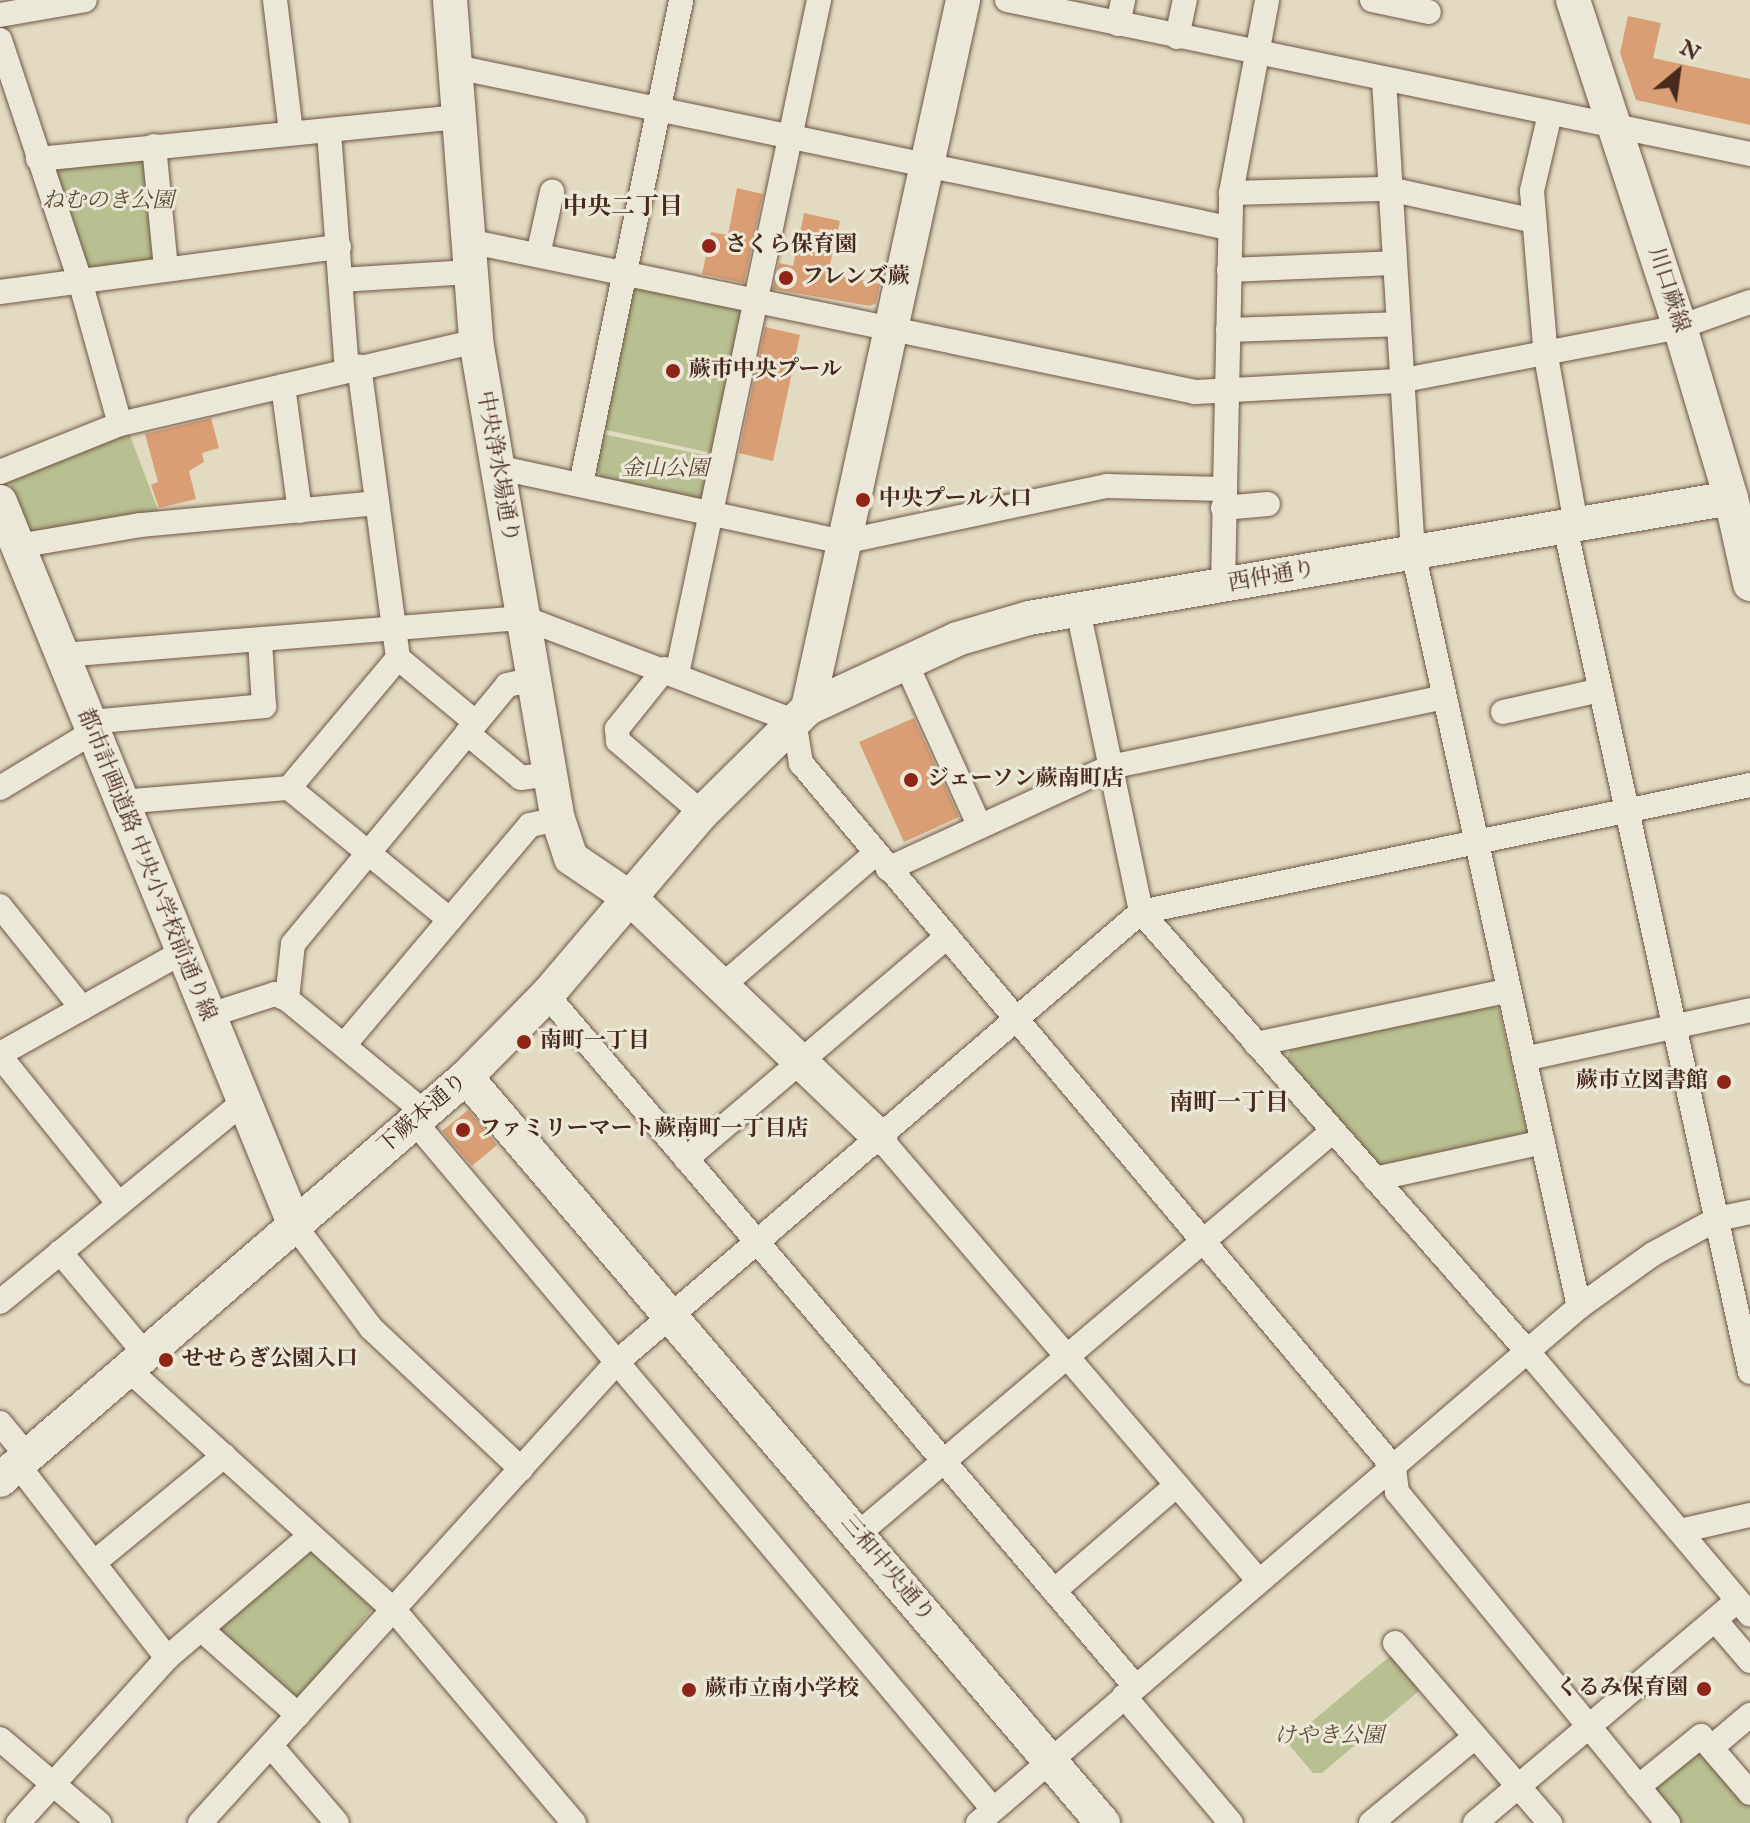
<!DOCTYPE html>
<html>
<head>
<meta charset="utf-8">
<style>
  body { margin:0 }
  #map { position:relative; width:1750px; height:1823px; overflow:hidden; background:#e2dbc1; font-family:"IM FELL English","Noto Serif JP",serif }
  div>[style] { position:absolute }
  .green>* { inset:0; background:#b8bf90 }
  .building>* { inset:0; background:#da9e75 }
  .roads { filter:drop-shadow(0 0 2px #6e5645) drop-shadow(0 0 2px #6e5645) }
  .street>* { height:24px; margin:-12px; padding:0 12px; transform-origin:12px; border-radius:12px; background:#ece8d7 }
  .secondary>* { height:34px; margin:-17px; padding:0 17px; transform-origin:17px; border-radius:17px; background:#ece8d7 }
  .dots>* { width:22px; height:22px; translate:-50% -50%; box-sizing:border-box; border:4px solid #ece8d7; border-radius:50% }
  span { translate:-50% -50%; white-space:nowrap; text-align:center; line-height:1.15; -webkit-text-stroke:6px #ece8d7; paint-order:stroke }
  .park-label { font-size:22px; color:#5e4833; font-style:italic }
  .poi-label { font-size:22px; color:#482a1c; font-weight:700 }
  .left { translate:0 -50%; text-align:left }
  .right { translate:-100% -50%; text-align:right }
  .street-label { font-size:22px; color:#482a1c }
  .neighbourhood-label { font-size:24px; color:#482a1c; font-weight:700 }
  .north { position:absolute; left:1638px; top:32px; width:80px; height:80px; -webkit-text-stroke:6px #ece8d7; paint-order:stroke; rotate:29deg; font-size:22px; font-weight:700; line-height:32px; text-align:center; color:#482a1c }
  .north::after { content:''; display:block; margin:auto; width:28px; height:36px; background:#482a1c; clip-path:polygon(50% 0,100% 100%,50% 72%,0 100%) }
</style>
</head>
<body>
<div id="map">
  <div class="green">
    <i style="clip-path:polygon(146px 155px,157px 260px,84px 270px,52px 164px)"></i>
    <i style="clip-path:polygon(640px 283px,742px 305px,716px 454px,602px 429px,631px 290px)"></i>
    <i style="clip-path:polygon(129px 433px,160px 515px,32px 538px,8px 478px)"></i>
    <i style="clip-path:polygon(602px 434px,714px 457px,707px 494px,700px 500px,601px 478px,595px 466px)"></i>
    <i style="clip-path:polygon(1490px 1004px,1499px 1009px,1528px 1137px,1378px 1169px,1286px 1064px,1291px 1046px)"></i>
    <i style="clip-path:polygon(312px 1549px,377px 1603px,299px 1701px,218px 1629px)"></i>
    <i style="clip-path:polygon(1397px 1656px,1422px 1684px,1419px 1691px,1322px 1773px,1313px 1773px,1290px 1746px,1291px 1739px,1389px 1657px)"></i>
    <i style="clip-path:polygon(1701px 1736px,1750px 1794px,1750px 1823px,1669px 1823px,1638px 1787px)"></i>
  </div>
  <div class="building">
    <i style="clip-path:polygon(1628px 16px,1661px 23px,1653px 58px,1750px 79px,1750px 125px,1636px 100px,1620px 53px)"></i>
    <i style="clip-path:polygon(737px 188px,763px 194px,744px 283px,702px 274px,711px 232px,728px 235px)"></i>
    <i style="clip-path:polygon(804px 213px,840px 221px,828px 273px,880px 284px,876px 303px,870px 306px,773px 289px,779px 263px,793px 266px)"></i>
    <i style="clip-path:polygon(765px 327px,800px 335px,773px 461px,739px 453px)"></i>
    <i style="clip-path:polygon(211px 418px,219px 448px,202px 453px,204px 462px,189px 471px,196px 499px,159px 508px,151px 485px,158px 482px,145px 434px)"></i>
    <i style="clip-path:polygon(914px 718px,959px 817px,904px 842px,859px 742px)"></i>
    <i style="clip-path:polygon(468px 1110px,497px 1145px,472px 1166px,442px 1131px)"></i>
  </div>
  <div class="roads">
    <div class="street">
      <i style="left:275px;top:0;width:134px;rotate:83.1deg"></i>
      <i style="left:1007px;top:0;width:759px;rotate:11.71deg"></i>
      <i style="left:1372px;top:0;width:58px;rotate:11.9deg"></i>
      <i style="left:0;top:15px;width:86px;rotate:-10deg"></i>
      <i style="left:1118px;top:24px;width:25px;rotate:-78deg"></i>
      <i style="left:1177px;top:37px;width:38px;rotate:-78deg"></i>
      <i style="left:0;top:40px;width:254px;rotate:71.6deg"></i>
      <i style="left:80px;top:281px;width:148px;rotate:74.4deg"></i>
      <i style="left:456px;top:67px;width:790px;rotate:11.77deg"></i>
      <i style="left:1384px;top:80px;width:473px;rotate:86.5deg"></i>
      <i style="left:1413px;top:552px;width:773px;rotate:77.6deg"></i>
      <i style="left:1550px;top:114px;width:79px;rotate:103.2deg"></i>
      <i style="left:1532px;top:191px;width:166px;rotate:85.2deg"></i>
      <i style="left:1546px;top:356px;width:172px;rotate:79.9deg"></i>
      <i style="left:329px;top:132px;width:239px;rotate:85.7deg"></i>
      <i style="left:154px;top:146px;width:123px;rotate:84.4deg"></i>
      <i style="left:38px;top:159px;width:423px;rotate:-5.7deg"></i>
      <i style="left:1231px;top:193px;width:158px;rotate:-1.5deg"></i>
      <i style="left:1389px;top:189px;width:148px;rotate:12.4deg"></i>
      <i style="left:468px;top:241px;width:743px;rotate:11.73deg"></i>
      <i style="left:1195px;top:392px;width:204px;rotate:-3.1deg"></i>
      <i style="left:1399px;top:381px;width:286px;rotate:-10.9deg"></i>
      <i style="left:1680px;top:327px;width:74px;rotate:-19.7deg"></i>
      <i style="left:538px;top:255px;width:65px;rotate:-77.5deg"></i>
      <i style="left:1229px;top:270px;width:164px;rotate:-2.4deg"></i>
      <i style="left:340px;top:280px;width:130px;rotate:-3.5deg"></i>
      <i style="left:0;top:292px;width:342px;rotate:-7.6deg"></i>
      <i style="left:1228px;top:330px;width:168px;rotate:-2deg"></i>
      <i style="left:283px;top:386px;width:126px;rotate:82.3deg"></i>
      <i style="left:496px;top:467px;width:355px;rotate:12.2deg"></i>
      <i style="left:843px;top:542px;width:270px;rotate:-12deg"></i>
      <i style="left:1107px;top:486px;width:116px;rotate:1.5deg"></i>
      <i style="left:0;top:472px;width:129px;rotate:-21.8deg"></i>
      <i style="left:120px;top:424px;width:366px;rotate:-13.1deg"></i>
      <i style="left:581px;top:484px;width:494px;rotate:-78.3deg"></i>
      <i style="left:1223px;top:508px;width:45px;rotate:-5.1deg"></i>
      <i style="left:1565px;top:527px;width:865px;rotate:77.65deg"></i>
      <i style="left:18px;top:546px;width:125px;rotate:-9.7deg"></i>
      <i style="left:141px;top:525px;width:237px;rotate:-5.3deg"></i>
      <i style="left:1223px;top:586px;width:393px;rotate:-88.8deg"></i>
      <i style="left:1231px;top:193px;width:196px;rotate:-79.4deg"></i>
      <i style="left:1078px;top:610px;width:309px;rotate:78.2deg"></i>
      <i style="left:1141px;top:912px;width:586px;rotate:48.67deg"></i>
      <i style="left:1528px;top:1352px;width:344px;rotate:49.8deg"></i>
      <i style="left:62px;top:655px;width:463px;rotate:-4.6deg"></i>
      <i style="left:524px;top:618px;width:289px;rotate:20.9deg"></i>
      <i style="left:794px;top:721px;width:43px;rotate:80.5deg"></i>
      <i style="left:801px;top:763px;width:921px;rotate:49.93deg"></i>
      <i style="left:1394px;top:1468px;width:24px;rotate:83deg"></i>
      <i style="left:1397px;top:1492px;width:428px;rotate:50.7deg"></i>
      <i style="left:398px;top:658px;width:100px;rotate:39.7deg"></i>
      <i style="left:905px;top:661px;width:180px;rotate:65.7deg"></i>
      <i style="left:665px;top:669px;width:77px;rotate:128.7deg"></i>
      <i style="left:617px;top:729px;width:12px;rotate:85deg"></i>
      <i style="left:618px;top:741px;width:111px;rotate:40.6deg"></i>
      <i style="left:677px;top:674px;width:689px;rotate:-78.1deg"></i>
      <i style="left:1503px;top:712px;width:100px;rotate:-12.7deg"></i>
      <i style="left:89px;top:722px;width:176px;rotate:-5.2deg"></i>
      <i style="left:264px;top:706px;width:66px;rotate:-93.5deg"></i>
      <i style="left:467px;top:733px;width:70px;rotate:39.8deg"></i>
      <i style="left:521px;top:778px;width:30px;rotate:-8deg"></i>
      <i style="left:0;top:788px;width:109px;rotate:-31.1deg"></i>
      <i style="left:289px;top:788px;width:207px;rotate:39.3deg"></i>
      <i style="left:121px;top:802px;width:169px;rotate:-4.8deg"></i>
      <i style="left:289px;top:788px;width:170px;rotate:-50deg"></i>
      <i style="left:398px;top:658px;width:294px;rotate:-97.6deg"></i>
      <i style="left:888px;top:869px;width:244px;rotate:-24.7deg"></i>
      <i style="left:1110px;top:767px;width:341px;rotate:-11.8deg"></i>
      <i style="left:0;top:906px;width:131px;rotate:51.2deg"></i>
      <i style="left:723px;top:985px;width:201px;rotate:-40.8deg"></i>
      <i style="left:547px;top:995px;width:907px;rotate:49.6deg"></i>
      <i style="left:287px;top:999px;width:55px;rotate:-83.8deg"></i>
      <i style="left:293px;top:944px;width:336px;rotate:-50.4deg"></i>
      <i style="left:507px;top:685px;width:29px;rotate:-12deg"></i>
      <i style="left:207px;top:1016px;width:71px;rotate:-17.9deg"></i>
      <i style="left:275px;top:994px;width:13px;rotate:23deg"></i>
      <i style="left:287px;top:999px;width:178px;rotate:39.5deg"></i>
      <i style="left:1256px;top:1044px;width:259px;rotate:-12deg"></i>
      <i style="left:344px;top:1045px;width:288px;rotate:-49.8deg"></i>
      <i style="left:530px;top:825px;width:29px;rotate:-12deg"></i>
      <i style="left:0;top:1054px;width:207px;rotate:-29.2deg"></i>
      <i style="left:0;top:1056px;width:189px;rotate:51.2deg"></i>
      <i style="left:1524px;top:1059px;width:231px;rotate:-12.2deg"></i>
      <i style="left:414px;top:1121px;width:899px;rotate:49.92deg"></i>
      <i style="left:880px;top:1138px;width:583px;rotate:49.45deg"></i>
      <i style="left:686px;top:1159px;width:343px;rotate:-40.4deg"></i>
      <i style="left:1375px;top:1179px;width:172px;rotate:-12.4deg"></i>
      <i style="left:295px;top:1226px;width:127px;rotate:53.3deg"></i>
      <i style="left:371px;top:1328px;width:206px;rotate:43.2deg"></i>
      <i style="left:60px;top:1252px;width:136px;rotate:50.1deg"></i>
      <i style="left:0;top:1302px;width:312px;rotate:-39.4deg"></i>
      <i style="left:130px;top:1371px;width:356px;rotate:42.2deg"></i>
      <i style="left:394px;top:1610px;width:279px;rotate:49.8deg"></i>
      <i style="left:0;top:1423px;width:44px;rotate:50.5deg"></i>
      <i style="left:18px;top:1465px;width:244px;rotate:52.3deg"></i>
      <i style="left:1680px;top:1531px;width:72px;rotate:-12.9deg"></i>
      <i style="left:858px;top:1534px;width:623px;rotate:-40.31deg"></i>
      <i style="left:96px;top:1561px;width:166px;rotate:-39.4deg"></i>
      <i style="left:1054px;top:1591px;width:162px;rotate:-40.8deg"></i>
      <i style="left:1715px;top:1620px;width:54px;rotate:49.5deg"></i>
      <i style="left:203px;top:1631px;width:127px;rotate:41.5deg"></i>
      <i style="left:1395px;top:1643px;width:238px;rotate:49.3deg"></i>
      <i style="left:1124px;top:1696px;width:166px;rotate:49.9deg"></i>
      <i style="left:0;top:1739px;width:130px;rotate:40.3deg"></i>
      <i style="left:271px;top:1746px;width:101px;rotate:49.4deg"></i>
      <i style="left:1712px;top:1747px;width:50px;rotate:-40.1deg"></i>
      <i style="left:1638px;top:1787px;width:81px;rotate:-39deg"></i>
      <i style="left:1701px;top:1736px;width:75px;rotate:49.3deg"></i>
      <i style="left:18px;top:1823px;width:222px;rotate:-47.9deg"></i>
      <i style="left:167px;top:1658px;width:189px;rotate:-40.5deg"></i>
      <i style="left:200px;top:1823px;width:622px;rotate:-47.87deg"></i>
      <i style="left:617px;top:1362px;width:691px;rotate:-40.66deg"></i>
      <i style="left:1141px;top:912px;width:622px;rotate:-11.78deg"></i>
      <i style="left:978px;top:1823px;width:792px;rotate:-40.65deg"></i>
      <i style="left:1579px;top:1307px;width:91px;rotate:-35.6deg"></i>
      <i style="left:1653px;top:1254px;width:73px;rotate:-28.7deg"></i>
      <i style="left:1717px;top:1219px;width:34px;rotate:-12deg"></i>
      <i style="left:1371px;top:1823px;width:135px;rotate:-39.6deg"></i>
      <i style="left:1475px;top:1823px;width:342px;rotate:-40.3deg"></i>
    </div>
    <div class="secondary">
      <i style="left:450px;top:0;width:342px;rotate:85.6deg"></i>
      <i style="left:476px;top:341px;width:485px;rotate:80.3deg"></i>
      <i style="left:558px;top:819px;width:41px;rotate:71.6deg"></i>
      <i style="left:571px;top:858px;width:71px;rotate:34.1deg"></i>
      <i style="left:630px;top:898px;width:347px;rotate:43.8deg"></i>
      <i style="left:1573px;top:0;width:344px;rotate:71.9deg"></i>
      <i style="left:1680px;top:327px;width:178px;rotate:73.4deg"></i>
      <i style="left:1731px;top:498px;width:88px;rotate:77.5deg"></i>
      <i style="left:0;top:502px;width:782px;rotate:67.83deg"></i>
      <i style="left:808px;top:708px;width:725px;rotate:-77.65deg"></i>
      <i style="left:466px;top:1077px;width:981px;rotate:49.51deg"></i>
      <i style="left:0;top:1480px;width:616px;rotate:-40.85deg"></i>
      <i style="left:466px;top:1077px;width:115px;rotate:-45.4deg"></i>
      <i style="left:547px;top:995px;width:239px;rotate:-49.6deg"></i>
      <i style="left:702px;top:813px;width:149px;rotate:-44.7deg"></i>
      <i style="left:808px;top:708px;width:164px;rotate:-24.8deg"></i>
      <i style="left:957px;top:639px;width:75px;rotate:-16.3deg"></i>
      <i style="left:1029px;top:618px;width:712px;rotate:-9.7deg"></i>
    </div>
  </div>
  <div class="dots">
    <i style="left:709px;top:246px;background:#8f2418"></i>
    <i style="left:786px;top:278px;background:#8f2418"></i>
    <i style="left:673px;top:371px;background:#8f2418"></i>
    <i style="left:863px;top:500px;background:#8f2418"></i>
    <i style="left:911px;top:780px;background:#8f2418"></i>
    <i style="left:524px;top:1042px;background:#8f2418"></i>
    <i style="left:1724px;top:1082px;background:#8f2418"></i>
    <i style="left:463px;top:1130px;background:#8f2418"></i>
    <i style="left:166px;top:1360px;background:#8f2418"></i>
    <i style="left:1704px;top:1689px;background:#8f2418"></i>
    <i style="left:689px;top:1690px;background:#8f2418"></i>
  </div>
  <div class="park-label">
    <span style="left:108px;top:202px">ねむのき公園</span>
    <span style="left:665px;top:470px">金山公園</span>
    <span style="left:1329px;top:1737px">けやき公園</span>
  </div>
  <div class="poi-label">
    <span class="left" style="left:725px;top:246px">さくら保育園</span>
    <span class="left" style="left:802px;top:278px">フレンズ蕨</span>
    <span class="left" style="left:689px;top:371px">蕨市中央プール</span>
    <span class="left" style="left:879px;top:500px">中央プール入口</span>
    <span class="left" style="left:927px;top:780px">ジェーソン蕨南町店</span>
    <span class="left" style="left:540px;top:1042px">南町一丁目</span>
    <span class="right" style="left:1708px;top:1082px">蕨市立図書館</span>
    <span class="left" style="left:479px;top:1130px">ファミリーマート蕨南町一丁目店</span>
    <span class="left" style="left:182px;top:1360px">せせらぎ公園入口</span>
    <span class="right" style="left:1688px;top:1689px">くるみ保育園</span>
    <span class="left" style="left:705px;top:1690px">蕨市立南小学校</span>
  </div>
  <div class="street-label">
    <span style="left:1668px;top:290px;rotate:72deg">川口蕨線</span>
    <span style="left:497px;top:467px;rotate:80deg">中央浄水場通り</span>
    <span style="left:1272px;top:577px;rotate:-10deg">西仲通り</span>
    <span style="left:146px;top:865px;rotate:68deg">都市計画道路 中央小学校前通り線</span>
    <span style="left:423px;top:1114px;rotate:-41deg">下蕨本通り</span>
    <span style="left:887px;top:1569px;rotate:50deg">三和中央通り</span>
  </div>
  <div class="neighbourhood-label">
    <span style="left:623px;top:208px">中央二丁目</span>
    <span style="left:1229px;top:1104px">南町一丁目</span>
  </div>
  <div class="north">N</div>
</div>
</body>
</html>
